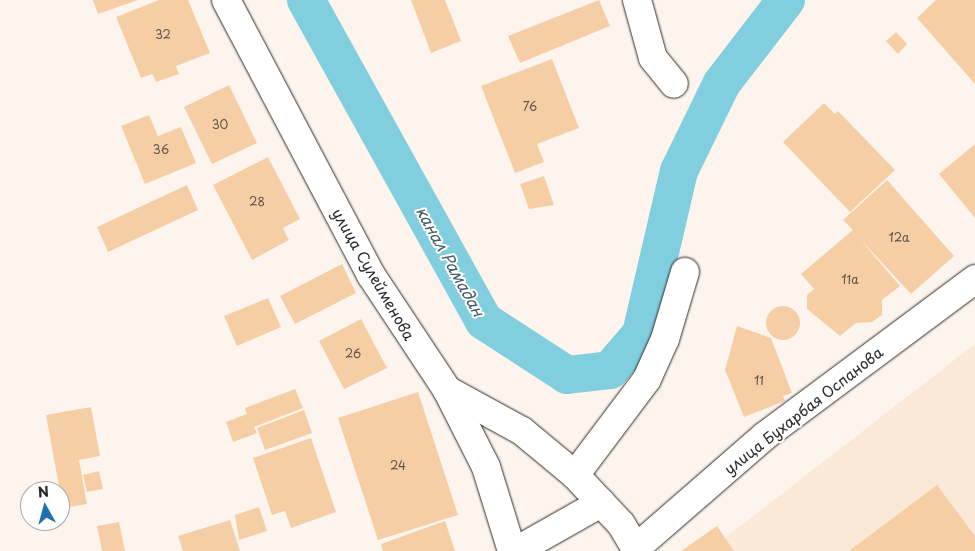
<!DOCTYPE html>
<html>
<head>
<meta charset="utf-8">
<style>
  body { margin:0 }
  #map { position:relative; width:975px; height:551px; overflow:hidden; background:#fdf5ed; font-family:"Playpen Sans",sans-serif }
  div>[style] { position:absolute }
  .built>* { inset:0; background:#fbe9d7 }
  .canal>* { height:38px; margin:-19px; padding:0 19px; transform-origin:19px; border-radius:19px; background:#80cede }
  .building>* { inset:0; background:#f6cea5 }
  .round { border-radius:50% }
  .roads { filter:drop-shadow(0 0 1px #2b2b2b) drop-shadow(0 0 1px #2b2b2b) }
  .street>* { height:28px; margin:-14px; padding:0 14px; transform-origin:14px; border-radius:14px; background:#fff }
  span { translate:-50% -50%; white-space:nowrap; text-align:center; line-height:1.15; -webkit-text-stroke:4px #fff; paint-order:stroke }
  .number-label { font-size:12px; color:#5e544a }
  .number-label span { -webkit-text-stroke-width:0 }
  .street-label { font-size:15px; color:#2b2b2b }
  .water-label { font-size:16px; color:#445c61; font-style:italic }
  .north { position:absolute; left:20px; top:481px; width:50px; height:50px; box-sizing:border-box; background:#fff; border:1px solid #aaa; border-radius:50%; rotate:353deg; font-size:14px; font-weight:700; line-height:20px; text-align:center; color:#2b2b2b }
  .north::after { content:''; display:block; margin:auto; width:18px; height:22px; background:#1f6fb2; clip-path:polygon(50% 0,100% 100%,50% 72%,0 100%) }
</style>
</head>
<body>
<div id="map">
  <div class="built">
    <i style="clip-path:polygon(975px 344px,975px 551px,708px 551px)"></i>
  </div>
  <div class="canal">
    <i style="left:306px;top:0;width:367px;rotate:61deg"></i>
    <i style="left:484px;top:321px;width:99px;rotate:33deg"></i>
    <i style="left:567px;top:375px;width:43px;rotate:-6.6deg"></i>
    <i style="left:610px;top:370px;width:48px;rotate:-49.3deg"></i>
    <i style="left:641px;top:334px;width:167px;rotate:-76.9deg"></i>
    <i style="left:679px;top:171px;width:98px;rotate:-64deg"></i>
    <i style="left:722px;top:83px;width:105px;rotate:-52.4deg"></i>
  </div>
  <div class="building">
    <i style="clip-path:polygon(93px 0,138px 0,98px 14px)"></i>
    <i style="clip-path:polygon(159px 0,188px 0,210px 53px,176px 66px,179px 74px,156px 82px,152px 74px,141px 78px,116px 17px)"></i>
    <i style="clip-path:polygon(411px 0,445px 0,461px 41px,431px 53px)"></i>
    <i style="clip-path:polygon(599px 0,610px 26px,520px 63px,508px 36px)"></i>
    <i style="clip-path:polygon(936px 0,975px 0,975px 84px,917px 18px)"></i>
    <i style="clip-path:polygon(896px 32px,907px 44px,898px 54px,886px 41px)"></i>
    <i style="clip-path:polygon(552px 59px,579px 128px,537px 144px,544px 162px,515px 173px,481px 86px)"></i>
    <i style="clip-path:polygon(229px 85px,257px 143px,212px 164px,184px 107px)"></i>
    <i style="clip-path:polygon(824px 103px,835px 114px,838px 111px,895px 170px,850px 212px,783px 142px)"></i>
    <i style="clip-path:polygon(149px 115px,158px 136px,181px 127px,196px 163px,145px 184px,121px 126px)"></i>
    <i style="clip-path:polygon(975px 144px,975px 218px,939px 174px)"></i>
    <i style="clip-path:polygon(268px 157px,300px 219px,283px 228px,289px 240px,252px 260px,213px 185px)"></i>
    <i style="clip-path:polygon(544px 176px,554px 205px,529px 209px,520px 184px)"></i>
    <i style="clip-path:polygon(887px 180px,954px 256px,911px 294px,859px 238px,900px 286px,882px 300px,882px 315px,872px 322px,856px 323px,840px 336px,807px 309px,807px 295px,814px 289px,801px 274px,853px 230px,843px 220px)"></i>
    <i style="clip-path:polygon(187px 185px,198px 210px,108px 252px,97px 227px)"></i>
    <i style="clip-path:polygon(342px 264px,356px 293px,295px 324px,280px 296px)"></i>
    <i style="clip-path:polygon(268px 298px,281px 327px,237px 346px,224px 316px)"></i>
    <i class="round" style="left:766px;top:306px;width:34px;height:34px"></i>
    <i style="clip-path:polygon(361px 319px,387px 368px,344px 389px,319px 341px)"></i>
    <i style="clip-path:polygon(737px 326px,771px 338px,792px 393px,783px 396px,785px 401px,744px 417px,725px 370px)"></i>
    <i style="clip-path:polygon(295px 389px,303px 408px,254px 427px,257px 433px,233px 442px,226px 422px,247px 414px,245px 408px)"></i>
    <i style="clip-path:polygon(418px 392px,458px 515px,378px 540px,338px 418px)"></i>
    <i style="clip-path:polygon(91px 407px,100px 456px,79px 460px,87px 504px,63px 508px,46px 415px)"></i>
    <i style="clip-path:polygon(304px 410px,312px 433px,265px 450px,257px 428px)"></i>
    <i style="clip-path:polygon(311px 438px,336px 512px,291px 528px,285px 511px,272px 515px,253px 458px)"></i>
    <i style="clip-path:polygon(99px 471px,103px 489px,87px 492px,83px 475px)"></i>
    <i style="clip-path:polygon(937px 485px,975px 536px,975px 551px,849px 551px)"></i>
    <i style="clip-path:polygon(259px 507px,267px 531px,239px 540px,235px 515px)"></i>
    <i style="clip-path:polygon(230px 520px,240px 551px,183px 551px,178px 536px)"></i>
    <i style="clip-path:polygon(445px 521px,455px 551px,383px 551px,381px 544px)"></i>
    <i style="clip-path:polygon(119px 522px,125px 551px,102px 551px,97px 526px)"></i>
    <i style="clip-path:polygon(717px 526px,734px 551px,681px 551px)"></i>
  </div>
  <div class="roads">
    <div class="street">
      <i style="left:226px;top:0;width:311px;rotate:62.2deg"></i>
      <i style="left:371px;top:275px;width:138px;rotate:56.5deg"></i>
      <i style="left:447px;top:390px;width:86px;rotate:63.1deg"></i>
      <i style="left:486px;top:467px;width:88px;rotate:72.8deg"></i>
      <i style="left:637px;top:0;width:60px;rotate:74.6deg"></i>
      <i style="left:653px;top:58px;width:33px;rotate:51deg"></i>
      <i style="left:447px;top:390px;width:85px;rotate:28.7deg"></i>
      <i style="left:522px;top:431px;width:69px;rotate:39.7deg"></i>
      <i style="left:575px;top:475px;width:67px;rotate:46.8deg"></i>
      <i style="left:621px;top:524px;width:31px;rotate:59deg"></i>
      <i style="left:575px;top:475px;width:120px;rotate:-53.1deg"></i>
      <i style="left:647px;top:379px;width:44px;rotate:-65.8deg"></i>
      <i style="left:665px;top:339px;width:70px;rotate:-73.4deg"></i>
      <i style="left:636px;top:548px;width:172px;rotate:-41deg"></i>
      <i style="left:766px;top:435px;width:261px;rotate:-36.7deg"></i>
      <i style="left:516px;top:551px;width:98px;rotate:-29.5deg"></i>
    </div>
  </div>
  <div class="number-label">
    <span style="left:163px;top:35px">32</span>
    <span style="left:530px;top:107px">76</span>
    <span style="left:220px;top:125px">30</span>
    <span style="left:161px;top:150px">36</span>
    <span style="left:257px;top:202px">28</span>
    <span style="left:899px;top:238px">12а</span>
    <span style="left:850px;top:280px">11а</span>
    <span style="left:353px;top:354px">26</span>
    <span style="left:759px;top:381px">11</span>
    <span style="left:398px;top:466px">24</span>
  </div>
  <div class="street-label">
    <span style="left:374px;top:274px;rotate:60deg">улица Сулейменова</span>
    <span style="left:803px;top:410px;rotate:-38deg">улица Бухарбая Оспанова</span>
  </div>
  <div class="water-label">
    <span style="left:451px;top:261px;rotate:61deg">канал Рамадан</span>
  </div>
  <div class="north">N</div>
</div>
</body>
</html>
